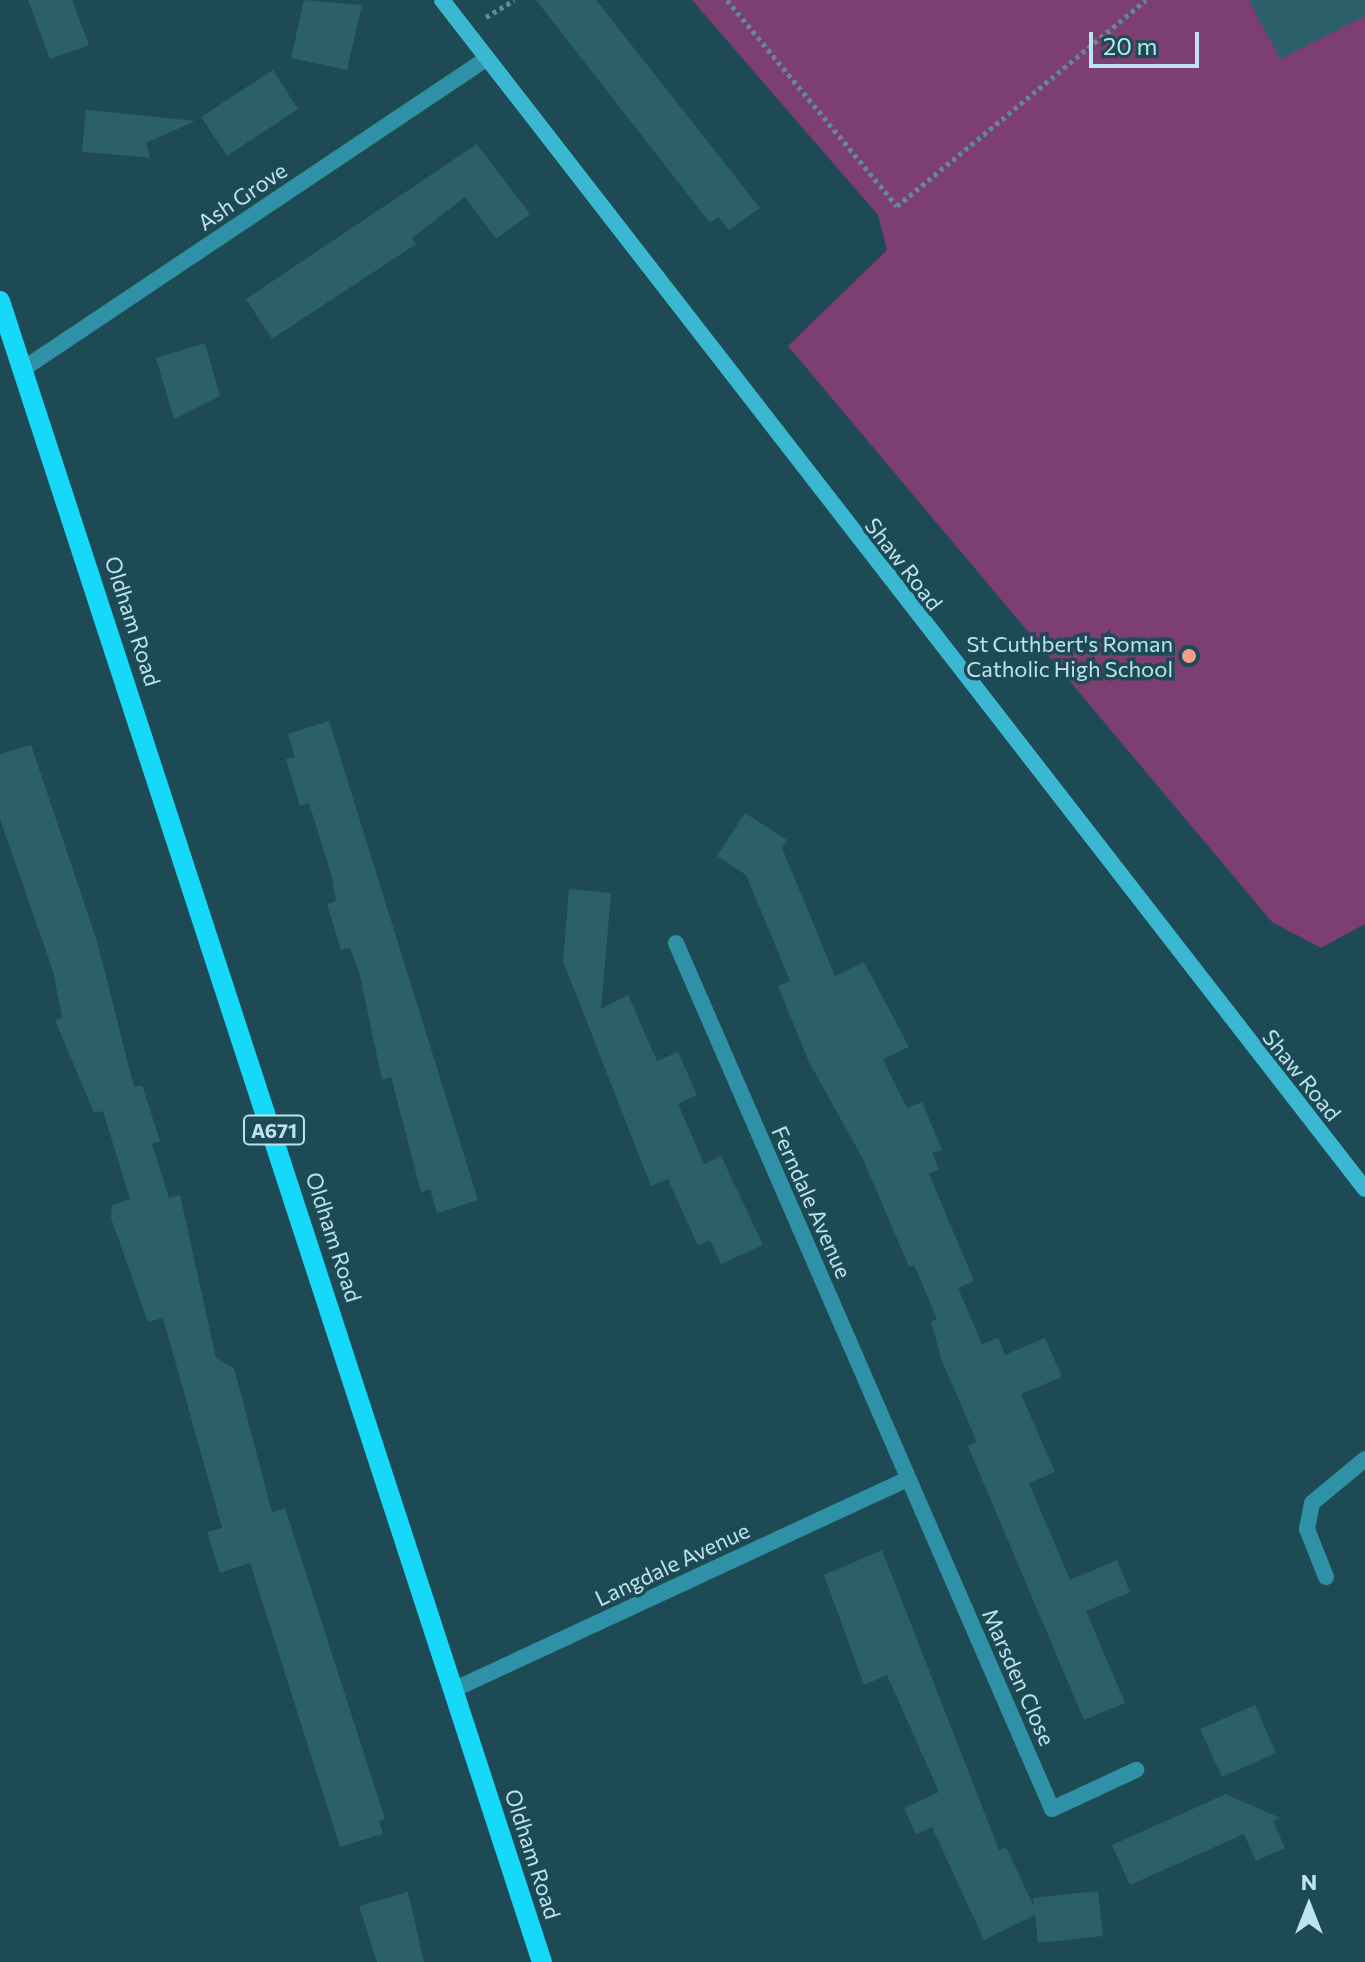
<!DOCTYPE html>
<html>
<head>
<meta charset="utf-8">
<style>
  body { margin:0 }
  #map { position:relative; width:1365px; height:1962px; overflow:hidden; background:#1d4a54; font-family:Commissioner,sans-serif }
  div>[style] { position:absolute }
  .green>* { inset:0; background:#7d3e73 }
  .building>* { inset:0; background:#2b606b }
  .path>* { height:5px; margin-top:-2.5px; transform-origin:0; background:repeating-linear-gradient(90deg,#608b95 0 4px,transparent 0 8px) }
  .lane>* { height:16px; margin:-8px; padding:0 8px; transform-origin:8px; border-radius:8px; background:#2f91a5 }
  .street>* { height:16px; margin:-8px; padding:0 8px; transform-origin:8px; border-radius:8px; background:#2f91a5 }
  .secondary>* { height:16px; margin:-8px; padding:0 8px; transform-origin:8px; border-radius:8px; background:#3ab8d1 }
  .primary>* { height:20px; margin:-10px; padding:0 10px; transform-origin:10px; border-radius:10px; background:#16d8f8 }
  .dots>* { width:22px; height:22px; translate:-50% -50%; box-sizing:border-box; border:4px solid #1d4a54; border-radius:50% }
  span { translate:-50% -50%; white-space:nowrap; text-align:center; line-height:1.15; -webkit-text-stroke:7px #1d4a54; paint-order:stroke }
  .shield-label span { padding:2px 6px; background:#1d4a54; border:2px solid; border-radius:6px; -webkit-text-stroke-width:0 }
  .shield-label { font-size:20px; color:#bde4ee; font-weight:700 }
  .street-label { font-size:22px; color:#bde4ee }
  .poi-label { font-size:22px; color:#bde4ee }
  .right { translate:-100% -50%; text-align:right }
  .north { position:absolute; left:1269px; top:1866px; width:80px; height:80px; -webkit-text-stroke:6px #1d4a54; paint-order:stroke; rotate:0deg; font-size:22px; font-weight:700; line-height:32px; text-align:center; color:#bde4ee }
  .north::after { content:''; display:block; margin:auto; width:28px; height:36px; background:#bde4ee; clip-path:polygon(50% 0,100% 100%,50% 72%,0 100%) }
  .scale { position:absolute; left:1089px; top:32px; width:110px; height:36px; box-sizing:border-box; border:4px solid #bde4ee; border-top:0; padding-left:10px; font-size:24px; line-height:28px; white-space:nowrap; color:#bde4ee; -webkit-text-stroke:6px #1d4a54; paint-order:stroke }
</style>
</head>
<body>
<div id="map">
  <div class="green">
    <i style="clip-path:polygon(692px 0,1365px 0,1365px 924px,1321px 948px,1272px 922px,788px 346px,887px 250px,878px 215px)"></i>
  </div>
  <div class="building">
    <i style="clip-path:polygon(28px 0,72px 0,89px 45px,50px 59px)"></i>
    <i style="clip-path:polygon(304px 0,362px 5px,347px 70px,291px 58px)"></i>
    <i style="clip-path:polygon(536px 0,596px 0,760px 208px,729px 230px,718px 217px,710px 223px)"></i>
    <i style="clip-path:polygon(1249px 0,1365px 0,1365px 16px,1280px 59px)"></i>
    <i style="clip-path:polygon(273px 70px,298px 109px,227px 156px,201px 117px)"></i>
    <i style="clip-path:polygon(86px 110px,110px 112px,195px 121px,146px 143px,150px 158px,120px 155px,82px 152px)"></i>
    <i style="clip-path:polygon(477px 144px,530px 214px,496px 239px,465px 197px,412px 238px,416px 244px,272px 339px,246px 299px)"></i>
    <i style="clip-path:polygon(205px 343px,220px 396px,174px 419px,156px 358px)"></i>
    <i style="clip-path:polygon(329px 721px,478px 1200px,437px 1213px,430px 1189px,421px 1192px,391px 1077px,382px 1080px,359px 971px,350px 948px,341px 950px,327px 904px,336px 901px,332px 877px,309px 803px,300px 806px,286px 759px,295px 757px,288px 734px)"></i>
    <i style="clip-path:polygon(31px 745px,97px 941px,134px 1087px,142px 1085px,160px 1141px,152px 1144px,169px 1198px,180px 1195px,216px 1358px,234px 1368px,272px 1512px,285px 1508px,385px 1819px,379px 1821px,383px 1834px,340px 1847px,250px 1563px,220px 1573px,207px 1532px,222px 1528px,163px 1318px,148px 1322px,111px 1218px,112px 1205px,130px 1199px,103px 1111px,94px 1113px,55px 1020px,62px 1018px,53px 971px,0 819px,0 754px)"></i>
    <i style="clip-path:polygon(745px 813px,787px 840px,782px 848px,835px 976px,864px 962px,909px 1047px,883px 1059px,907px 1108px,922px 1102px,942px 1150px,932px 1153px,939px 1170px,929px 1174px,974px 1281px,958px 1288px,982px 1344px,998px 1338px,1005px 1355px,1045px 1338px,1062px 1377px,1021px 1394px,1055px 1472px,1029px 1483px,1070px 1580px,1117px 1560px,1130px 1592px,1086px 1611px,1125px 1703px,1084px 1720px,968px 1446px,977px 1442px,942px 1361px,931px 1322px,937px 1319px,914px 1265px,909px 1267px,863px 1159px,809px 1062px,778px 986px,790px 981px,746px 875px,717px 856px)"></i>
    <i style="clip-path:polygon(569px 889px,611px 893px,601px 1009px,628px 995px,657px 1061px,678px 1052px,697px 1095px,678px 1104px,704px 1164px,721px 1156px,763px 1245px,721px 1264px,710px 1240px,698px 1246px,668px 1179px,651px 1186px,563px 961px)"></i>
    <i style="clip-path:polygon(882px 1550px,999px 1850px,1006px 1847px,1034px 1907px,1033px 1898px,1098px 1891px,1103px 1936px,1038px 1943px,1035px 1915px,984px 1940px,932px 1827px,916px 1834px,904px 1808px,939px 1792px,887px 1675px,864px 1685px,824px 1575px)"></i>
    <i style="clip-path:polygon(1255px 1705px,1276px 1753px,1222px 1777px,1200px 1729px)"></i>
    <i style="clip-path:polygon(1226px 1794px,1280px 1818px,1273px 1821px,1285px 1848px,1256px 1861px,1244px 1834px,1130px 1885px,1112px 1845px)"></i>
    <i style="clip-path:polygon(408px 1892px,424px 1962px,377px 1962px,359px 1906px)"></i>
  </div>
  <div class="path">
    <i style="left:727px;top:0;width:267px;rotate:50.5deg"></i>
    <i style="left:897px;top:206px;width:323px;rotate:-39.6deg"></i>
    <i style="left:486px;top:17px;width:33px;rotate:-31deg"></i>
  </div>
  <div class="lane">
    <i style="left:1326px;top:1577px;width:52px;rotate:-111.6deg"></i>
    <i style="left:1307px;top:1529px;width:26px;rotate:-79deg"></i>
    <i style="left:1312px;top:1503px;width:69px;rotate:-39.7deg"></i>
  </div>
  <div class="street">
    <i style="left:23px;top:369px;width:557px;rotate:-33.8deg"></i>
    <i style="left:676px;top:943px;width:944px;rotate:66.53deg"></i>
    <i style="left:1052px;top:1809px;width:93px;rotate:-24.9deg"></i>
    <i style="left:455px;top:1689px;width:499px;rotate:-24.9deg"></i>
  </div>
  <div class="secondary">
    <i style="left:442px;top:0;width:1505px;rotate:52.18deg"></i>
  </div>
  <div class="primary">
    <i style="left:0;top:301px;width:1747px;rotate:71.93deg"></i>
  </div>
  <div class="dots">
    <i style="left:1189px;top:656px;background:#f49e8a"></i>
  </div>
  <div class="shield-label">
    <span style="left:274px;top:1130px">A671</span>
  </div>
  <div class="street-label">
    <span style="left:242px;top:196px;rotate:-34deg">Ash Grove</span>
    <span style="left:904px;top:564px;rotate:52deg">Shaw Road</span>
    <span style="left:133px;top:621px;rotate:72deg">Oldham Road</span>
    <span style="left:1302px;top:1075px;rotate:51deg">Shaw Road</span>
    <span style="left:812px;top:1202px;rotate:66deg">Ferndale Avenue</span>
    <span style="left:334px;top:1237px;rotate:72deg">Oldham Road</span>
    <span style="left:672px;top:1564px;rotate:-25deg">Langdale Avenue</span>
    <span style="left:1019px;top:1677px;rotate:66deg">Marsden Close</span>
    <span style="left:533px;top:1854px;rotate:72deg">Oldham Road</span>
  </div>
  <div class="poi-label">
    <span class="right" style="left:1173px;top:656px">St Cuthbert's Roman<br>Catholic High School</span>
  </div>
  <div class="north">N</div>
  <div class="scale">20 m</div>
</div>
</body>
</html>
